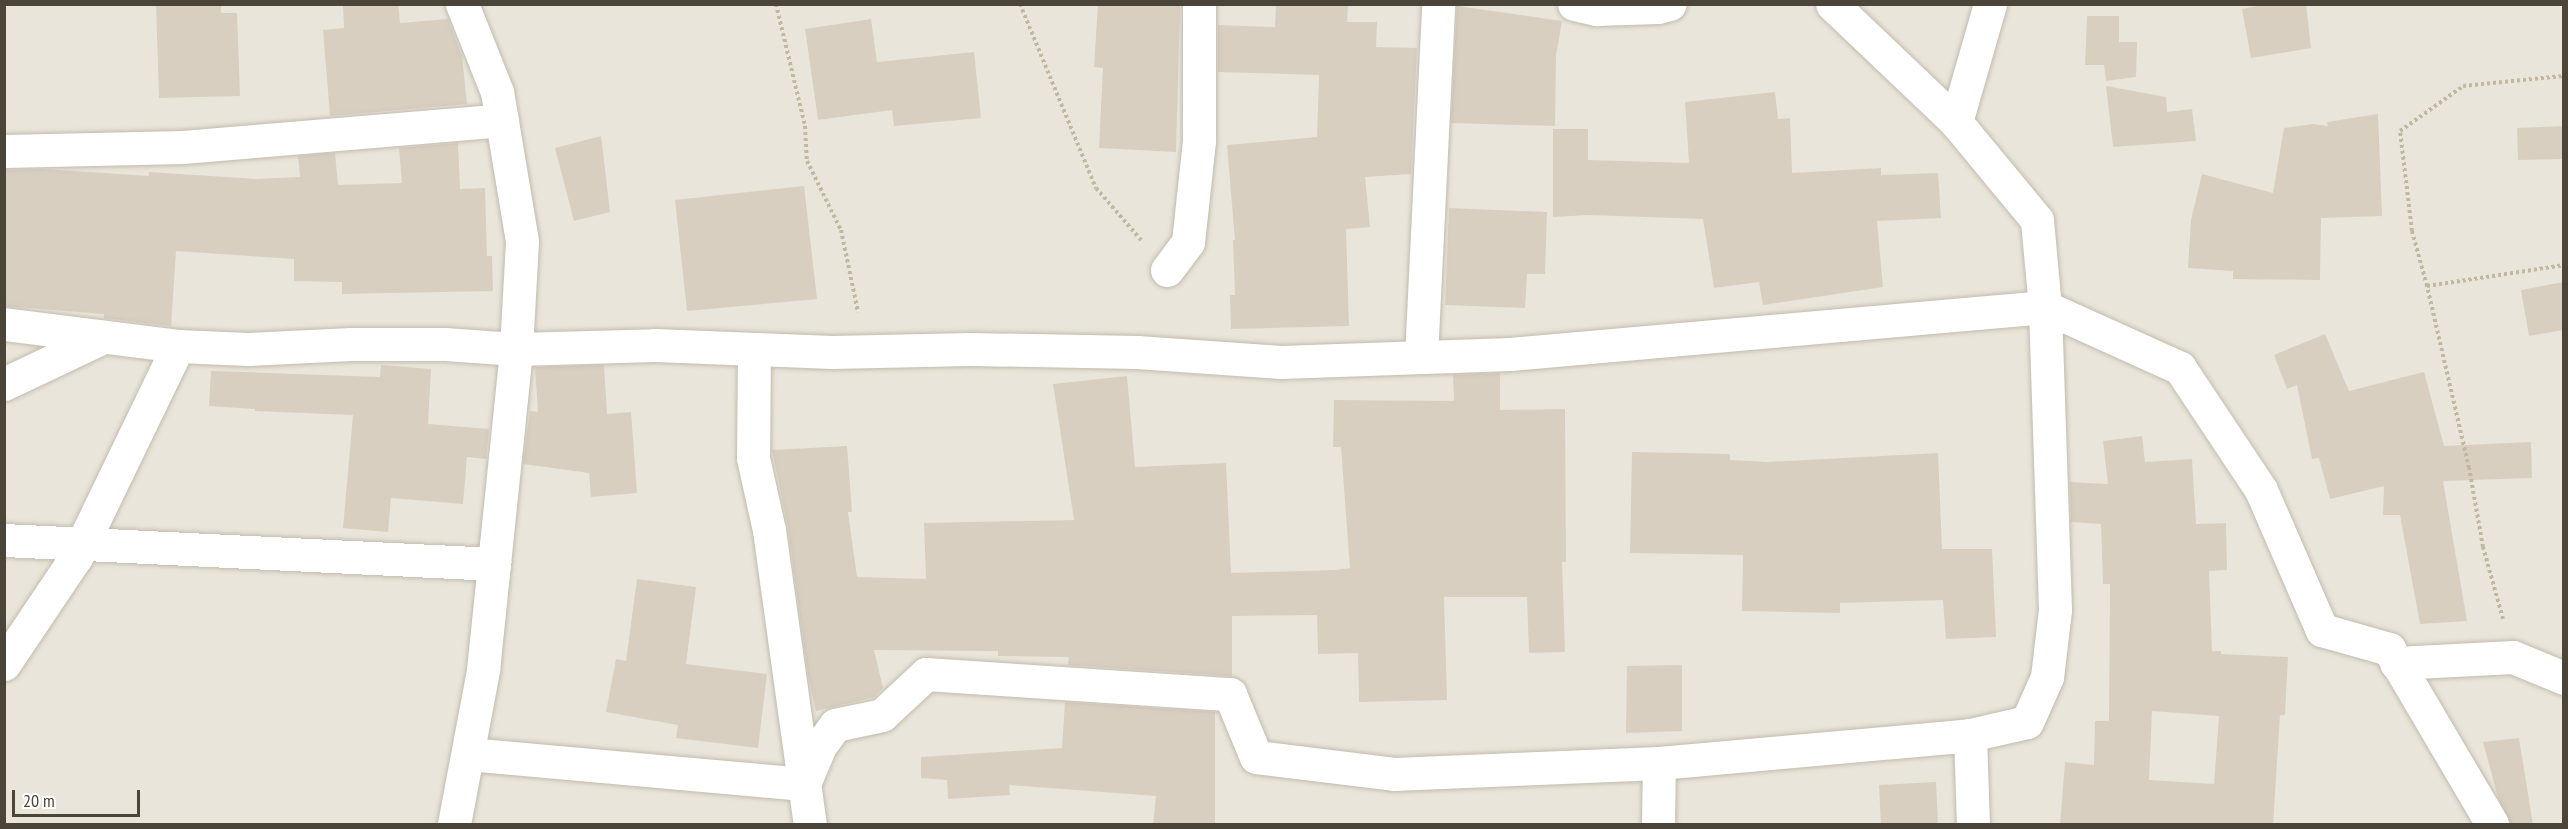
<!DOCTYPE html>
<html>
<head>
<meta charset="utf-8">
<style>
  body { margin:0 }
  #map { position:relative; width:2568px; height:829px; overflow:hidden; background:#f6f3ec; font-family:"PT Sans Narrow",sans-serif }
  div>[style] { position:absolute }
  .residential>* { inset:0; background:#eae5da }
  .building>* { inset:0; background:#d8cfc1 }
  .path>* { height:4px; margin-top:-2px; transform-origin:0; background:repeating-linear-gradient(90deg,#c4b79f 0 3px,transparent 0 6px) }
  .roads { filter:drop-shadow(0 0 2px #c2bbae) drop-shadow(0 0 2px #c2bbae) }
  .minor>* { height:33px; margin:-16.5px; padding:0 16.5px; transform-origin:16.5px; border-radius:16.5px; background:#fff }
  span { translate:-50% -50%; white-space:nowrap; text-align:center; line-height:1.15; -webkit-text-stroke:5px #fff; paint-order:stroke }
  .frame { position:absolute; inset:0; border:6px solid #4b4439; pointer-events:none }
  .scale { position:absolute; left:12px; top:790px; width:128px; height:27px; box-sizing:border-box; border:3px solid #4b4439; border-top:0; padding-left:8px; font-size:18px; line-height:21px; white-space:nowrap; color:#4b4439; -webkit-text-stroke:4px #fff; paint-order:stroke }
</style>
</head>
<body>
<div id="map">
  <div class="residential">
    <i style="clip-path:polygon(5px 5px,2563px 5px,2563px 824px,5px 824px)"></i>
  </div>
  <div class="building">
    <i style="clip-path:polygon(156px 4px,221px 4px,221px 13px,237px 13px,240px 96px,159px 98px)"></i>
    <i style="clip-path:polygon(343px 4px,398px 4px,400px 23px,448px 19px,462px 56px,467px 104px,330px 116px,323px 30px,344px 28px)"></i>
    <i style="clip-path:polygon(1098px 4px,1180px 6px,1176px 152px,1099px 148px,1103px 68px,1094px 67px)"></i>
    <i style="clip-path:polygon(1276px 4px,1348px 4px,1347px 22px,1377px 22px,1376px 47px,1417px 48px,1411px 174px,1365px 177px,1370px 227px,1346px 229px,1349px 326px,1231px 329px,1230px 295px,1235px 295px,1233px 240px,1235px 240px,1227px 145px,1317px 137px,1319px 75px,1218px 72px,1218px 25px,1275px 27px)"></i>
    <i style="clip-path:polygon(2268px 4px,2306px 4px,2311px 48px,2251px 58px,2242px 9px)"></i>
    <i style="clip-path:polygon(1457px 6px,1562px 21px,1556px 56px,1555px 126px,1451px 123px)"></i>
    <i style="clip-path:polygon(2087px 16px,2119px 16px,2119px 42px,2137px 42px,2136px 77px,2106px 81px,2104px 65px,2085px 65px)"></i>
    <i style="clip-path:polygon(871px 19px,877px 62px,974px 52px,981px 118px,894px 126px,892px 110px,818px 120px,805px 29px)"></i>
    <i style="clip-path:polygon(2106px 86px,2166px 97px,2167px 112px,2192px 109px,2196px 141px,2113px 147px)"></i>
    <i style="clip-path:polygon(1775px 92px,1778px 119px,1790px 118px,1792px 173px,1881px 168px,1881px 175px,1938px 173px,1941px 218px,1877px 221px,1883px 287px,1763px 305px,1759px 282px,1714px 288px,1703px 219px,1589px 215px,1553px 217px,1553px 129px,1588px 129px,1588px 160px,1689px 163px,1685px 102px)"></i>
    <i style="clip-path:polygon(2378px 114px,2382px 216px,2321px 218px,2320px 280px,2233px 279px,2233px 271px,2188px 268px,2191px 220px,2202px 174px,2273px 193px,2284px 128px,2313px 124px,2328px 126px,2327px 122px)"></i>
    <i style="clip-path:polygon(2564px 126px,2564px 159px,2518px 160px,2517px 128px)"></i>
    <i style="clip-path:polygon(601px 136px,610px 212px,574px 221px,555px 148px)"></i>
    <i style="clip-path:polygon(458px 143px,460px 189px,485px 188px,487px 256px,492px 256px,493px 291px,342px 294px,342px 282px,294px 281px,294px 259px,176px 251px,171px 326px,104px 318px,104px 314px,4px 306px,4px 170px,44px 169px,149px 176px,149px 172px,256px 179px,300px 177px,298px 156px,335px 153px,338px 185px,402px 183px,399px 148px)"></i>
    <i style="clip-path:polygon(804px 186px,817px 299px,687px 311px,675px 200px)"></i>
    <i style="clip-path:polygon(1449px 208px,1547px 212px,1545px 274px,1527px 274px,1525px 308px,1445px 305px)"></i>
    <i style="clip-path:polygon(2564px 282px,2564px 330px,2529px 336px,2521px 290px)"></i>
    <i style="clip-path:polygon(2325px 334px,2349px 391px,2424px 372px,2444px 446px,2531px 442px,2532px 478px,2443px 481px,2467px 621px,2420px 624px,2400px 515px,2383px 515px,2384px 486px,2330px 499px,2319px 458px,2312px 459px,2297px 385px,2287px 389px,2274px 355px)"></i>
    <i style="clip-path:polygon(381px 365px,431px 369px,428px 424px,489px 429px,486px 459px,467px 457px,463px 504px,391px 498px,388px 532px,343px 528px,353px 415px,255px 411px,255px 409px,209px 406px,211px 371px,380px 377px)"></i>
    <i style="clip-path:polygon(604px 365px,607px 414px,631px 412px,637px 493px,591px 497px,589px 473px,523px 464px,530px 411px,538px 412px,535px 367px)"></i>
    <i style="clip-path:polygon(1500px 373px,1500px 410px,1565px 409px,1566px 562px,1562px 562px,1565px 652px,1529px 653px,1527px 597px,1444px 597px,1447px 700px,1359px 702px,1358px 653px,1318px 654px,1317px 615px,1232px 616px,1232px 676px,1068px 665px,1069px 657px,998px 656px,998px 651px,874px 650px,883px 688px,874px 697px,816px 711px,808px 675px,788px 527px,772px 450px,847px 446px,852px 512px,848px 512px,857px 577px,926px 579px,924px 523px,1074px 520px,1053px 384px,1127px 376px,1135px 467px,1226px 463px,1231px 573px,1335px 570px,1350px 568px,1341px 447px,1333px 447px,1334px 400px,1454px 401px,1453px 375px)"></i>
    <i style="clip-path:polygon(evenodd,2142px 436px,2145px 462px,2192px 459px,2196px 524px,2226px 523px,2227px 570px,2209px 571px,2212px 651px,2221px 651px,2221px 654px,2288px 657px,2285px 715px,2280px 715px,2273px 825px,2060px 825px,2065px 762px,2094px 765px,2095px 721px,2109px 721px,2110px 584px,2103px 584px,2101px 524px,2071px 522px,2070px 482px,2108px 484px,2103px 441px,2142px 436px,2152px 711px,2219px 716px,2214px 784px,2149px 780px,2152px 711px)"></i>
    <i style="clip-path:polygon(1632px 452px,1730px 454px,1730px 460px,1767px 462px,1938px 453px,1942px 549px,1992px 549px,1996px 637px,1946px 639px,1943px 600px,1840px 603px,1840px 613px,1742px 611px,1743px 555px,1630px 553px)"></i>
    <i style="clip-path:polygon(637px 579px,696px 587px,686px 664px,767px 674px,758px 748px,676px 738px,678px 725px,606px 712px,616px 659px,626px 661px)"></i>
    <i style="clip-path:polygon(1682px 665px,1682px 731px,1626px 733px,1627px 666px)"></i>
    <i style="clip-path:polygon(1065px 702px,1215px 712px,1215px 825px,1153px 825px,1156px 796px,1009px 785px,1010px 795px,948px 799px,947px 780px,921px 778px,921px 757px,1062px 748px)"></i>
    <i style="clip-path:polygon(2519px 738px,2533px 825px,2511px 825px,2498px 797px,2483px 742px)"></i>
    <i style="clip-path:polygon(1936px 782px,1938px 825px,1881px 825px,1879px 785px)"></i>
  </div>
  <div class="path">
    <i style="left:776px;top:4px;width:125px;rotate:76.6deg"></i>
    <i style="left:805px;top:126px;width:35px;rotate:87deg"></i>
    <i style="left:807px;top:161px;width:77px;rotate:63.8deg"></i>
    <i style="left:841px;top:230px;width:84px;rotate:78.3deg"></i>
    <i style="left:1020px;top:4px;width:199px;rotate:67.6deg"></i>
    <i style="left:1096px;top:188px;width:69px;rotate:49.1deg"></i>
    <i style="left:2427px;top:286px;width:57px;rotate:-105.3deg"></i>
    <i style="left:2412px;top:231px;width:101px;rotate:-96.8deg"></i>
    <i style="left:2400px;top:131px;width:77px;rotate:-35.5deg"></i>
    <i style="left:2463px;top:86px;width:101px;rotate:-5.7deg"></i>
    <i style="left:2503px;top:619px;width:75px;rotate:-105.5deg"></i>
    <i style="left:2483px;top:547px;width:80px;rotate:-100deg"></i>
    <i style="left:2469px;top:468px;width:187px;rotate:-103deg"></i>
    <i style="left:2427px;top:286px;width:139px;rotate:-8.7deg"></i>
  </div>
  <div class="roads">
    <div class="minor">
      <i style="left:1574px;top:4px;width:23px;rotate:13deg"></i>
      <i style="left:1596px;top:9px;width:62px;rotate:-1.8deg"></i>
      <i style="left:1658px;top:7px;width:12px;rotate:-14deg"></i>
      <i style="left:1956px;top:122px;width:123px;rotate:-73.9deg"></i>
      <i style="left:4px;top:151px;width:179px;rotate:-1.3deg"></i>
      <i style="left:183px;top:147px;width:320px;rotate:-4.8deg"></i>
      <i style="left:1167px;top:270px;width:35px;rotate:-53deg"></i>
      <i style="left:1188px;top:242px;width:103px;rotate:-83.8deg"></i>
      <i style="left:1199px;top:140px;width:136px;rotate:-90deg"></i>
      <i style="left:4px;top:324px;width:175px;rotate:7.2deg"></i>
      <i style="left:178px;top:346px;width:70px;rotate:2.5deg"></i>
      <i style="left:248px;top:349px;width:103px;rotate:-2.8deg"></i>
      <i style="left:351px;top:344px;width:94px"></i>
      <i style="left:445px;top:344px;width:71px;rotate:4deg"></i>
      <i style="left:516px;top:349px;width:139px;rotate:-1.6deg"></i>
      <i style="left:655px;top:345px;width:177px;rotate:2.3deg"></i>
      <i style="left:832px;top:352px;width:138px;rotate:-1.2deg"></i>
      <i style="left:970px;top:349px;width:167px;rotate:1deg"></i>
      <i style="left:1137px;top:352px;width:144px;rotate:4deg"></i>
      <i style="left:1281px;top:362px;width:229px;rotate:-2deg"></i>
      <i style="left:1510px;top:354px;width:537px;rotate:-5.02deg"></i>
      <i style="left:2045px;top:307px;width:148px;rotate:24.3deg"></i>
      <i style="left:2180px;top:368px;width:146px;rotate:56.4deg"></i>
      <i style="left:2261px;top:490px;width:153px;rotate:66.5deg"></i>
      <i style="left:2322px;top:630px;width:70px;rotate:15.8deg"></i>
      <i style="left:2389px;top:649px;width:203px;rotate:59.5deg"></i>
      <i style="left:754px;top:349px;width:109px;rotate:90.5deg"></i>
      <i style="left:753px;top:458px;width:74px;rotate:77.5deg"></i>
      <i style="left:769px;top:530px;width:297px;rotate:82.1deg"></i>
      <i style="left:1421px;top:357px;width:353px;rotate:-87.2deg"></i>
      <i style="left:4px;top:384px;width:110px;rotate:-25.4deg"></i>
      <i style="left:4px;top:540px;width:491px;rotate:2.8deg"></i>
      <i style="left:2396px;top:663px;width:117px;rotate:-2.9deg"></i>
      <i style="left:2513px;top:657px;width:55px;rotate:22.4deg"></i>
      <i style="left:4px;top:664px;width:129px;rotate:-56.1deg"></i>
      <i style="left:76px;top:557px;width:234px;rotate:-64.2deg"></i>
      <i style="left:1970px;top:735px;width:89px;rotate:88.1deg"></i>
      <i style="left:468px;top:754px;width:337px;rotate:5.1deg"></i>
      <i style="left:804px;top:784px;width:41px;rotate:-67.2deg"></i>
      <i style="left:820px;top:746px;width:26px;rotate:-54deg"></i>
      <i style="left:835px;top:725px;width:48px;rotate:-12deg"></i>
      <i style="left:882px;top:715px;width:60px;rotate:-43deg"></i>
      <i style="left:926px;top:674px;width:305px;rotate:3.8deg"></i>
      <i style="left:1230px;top:694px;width:68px;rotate:67.6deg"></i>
      <i style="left:1256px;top:757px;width:139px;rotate:7deg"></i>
      <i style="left:1394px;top:774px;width:265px;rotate:-2.4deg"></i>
      <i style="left:1659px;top:763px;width:312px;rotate:-5.1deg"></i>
      <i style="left:1970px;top:735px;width:58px;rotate:-12.8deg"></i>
      <i style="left:2027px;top:722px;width:49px;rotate:-66deg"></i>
      <i style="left:2047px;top:677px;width:67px;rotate:-83.2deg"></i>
      <i style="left:2055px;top:610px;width:303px;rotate:-91.9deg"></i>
      <i style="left:2045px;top:307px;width:87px;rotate:-95.3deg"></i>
      <i style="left:2037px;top:220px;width:127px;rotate:-129.6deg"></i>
      <i style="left:1956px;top:122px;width:171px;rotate:-136.4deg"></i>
      <i style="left:454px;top:824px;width:157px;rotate:-79.3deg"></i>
      <i style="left:483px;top:670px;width:323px;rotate:-84.1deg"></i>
      <i style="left:516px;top:349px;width:108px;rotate:-86.8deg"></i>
      <i style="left:522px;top:241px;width:151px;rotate:-99.5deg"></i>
      <i style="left:497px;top:92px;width:95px;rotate:-111.7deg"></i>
      <i style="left:1658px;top:824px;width:61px;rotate:-89.1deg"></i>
    </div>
  </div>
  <div class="frame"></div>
  <div class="scale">20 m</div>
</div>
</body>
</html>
